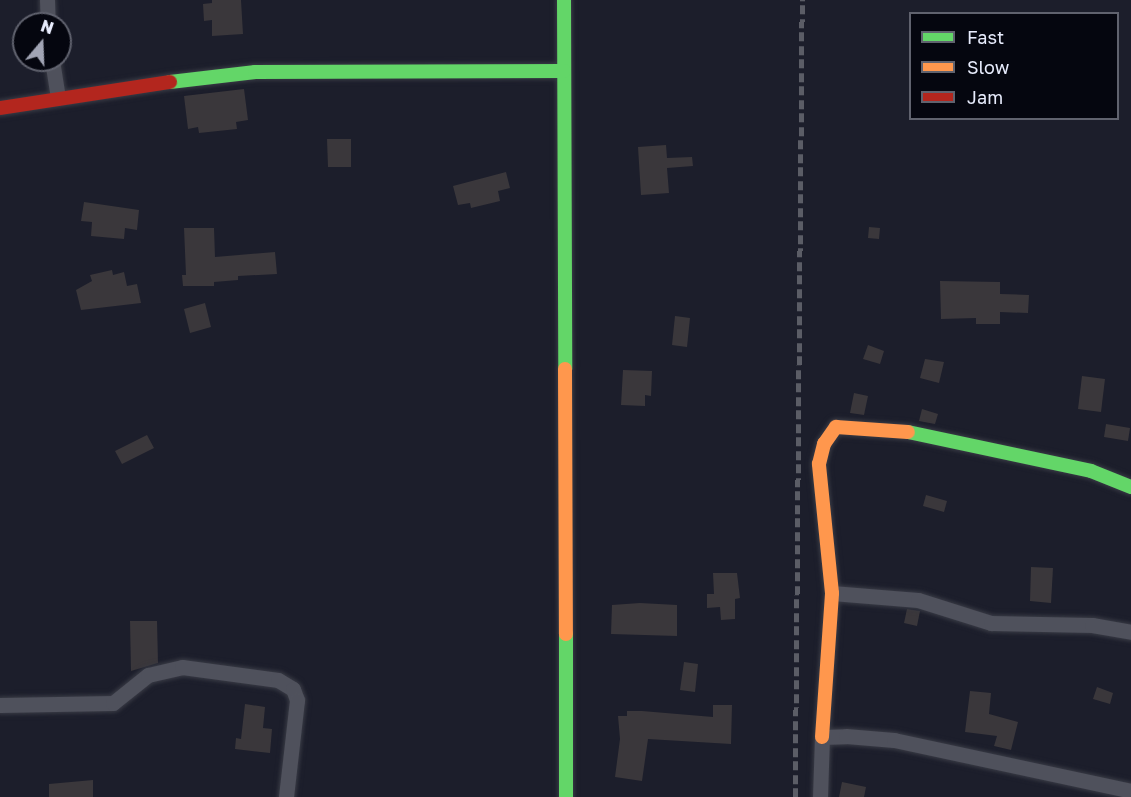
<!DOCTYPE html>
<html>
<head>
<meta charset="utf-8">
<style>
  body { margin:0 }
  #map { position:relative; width:1131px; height:797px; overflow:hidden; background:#1c1e2b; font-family:"Golos Text",sans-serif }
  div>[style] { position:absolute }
  .building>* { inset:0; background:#3a373b }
  .roads { filter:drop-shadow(0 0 2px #393b45) drop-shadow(0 0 2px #393b45) }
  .street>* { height:15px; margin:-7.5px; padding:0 7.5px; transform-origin:7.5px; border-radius:7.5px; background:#4f515c }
  .fast>* { height:14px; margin:-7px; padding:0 7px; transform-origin:7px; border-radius:7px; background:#63d668 }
  .slow>* { height:14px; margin:-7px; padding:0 7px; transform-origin:7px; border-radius:7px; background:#ff974d }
  .jam>* { height:14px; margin:-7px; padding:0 7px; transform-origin:7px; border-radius:7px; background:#b3261e }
  .rail>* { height:4.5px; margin-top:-2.25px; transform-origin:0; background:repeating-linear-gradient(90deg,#5b5d66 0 9px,transparent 0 13.5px) }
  span { translate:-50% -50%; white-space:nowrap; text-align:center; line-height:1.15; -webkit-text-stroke:5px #05060f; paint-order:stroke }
  .legend { position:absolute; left:909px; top:12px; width:210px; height:108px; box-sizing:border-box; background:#05060f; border:2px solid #60626e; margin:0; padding:8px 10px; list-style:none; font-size:18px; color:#e8ecfd }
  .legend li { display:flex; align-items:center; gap:12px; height:30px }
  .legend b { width:30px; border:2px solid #60626e }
  .north { position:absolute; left:12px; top:12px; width:60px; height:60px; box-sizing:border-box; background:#05060f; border:2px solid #60626e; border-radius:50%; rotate:19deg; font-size:16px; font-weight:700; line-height:24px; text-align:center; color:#e8ecfd }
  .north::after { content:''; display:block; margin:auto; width:21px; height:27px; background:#a1a4b4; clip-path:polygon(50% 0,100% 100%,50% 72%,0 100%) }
</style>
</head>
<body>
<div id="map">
  <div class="building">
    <i style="clip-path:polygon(212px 0,241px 0,243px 34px,212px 36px,212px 20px,204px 21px,203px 4px,212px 3px)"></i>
    <i style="clip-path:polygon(244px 89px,248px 120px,236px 122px,237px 129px,199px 133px,198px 127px,188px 129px,184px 96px)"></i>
    <i style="clip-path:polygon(327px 139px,351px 139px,351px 167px,328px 167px)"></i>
    <i style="clip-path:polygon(666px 145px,667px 158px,692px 157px,693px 166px,667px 168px,669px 193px,641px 195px,638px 147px)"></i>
    <i style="clip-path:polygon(506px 172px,510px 188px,498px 191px,500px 201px,471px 208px,470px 203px,458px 205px,453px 186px)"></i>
    <i style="clip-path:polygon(84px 202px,139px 210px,137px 230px,125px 228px,124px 239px,91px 236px,92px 222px,81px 221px)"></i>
    <i style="clip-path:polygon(869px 227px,880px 228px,879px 239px,868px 238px)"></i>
    <i style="clip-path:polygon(184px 228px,214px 228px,215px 257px,275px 252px,277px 274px,238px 276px,238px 280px,214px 282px,214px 286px,183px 286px,182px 275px,186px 275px)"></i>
    <i style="clip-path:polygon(112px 270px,113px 275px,124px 272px,127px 286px,137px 284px,141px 303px,81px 310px,76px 290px,92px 281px,90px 275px)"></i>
    <i style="clip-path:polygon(940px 281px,1000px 282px,1000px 294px,1029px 295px,1028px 313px,1000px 312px,1000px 324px,976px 324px,976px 318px,941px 319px)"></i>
    <i style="clip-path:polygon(205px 303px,211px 327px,190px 333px,184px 309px)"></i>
    <i style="clip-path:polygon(675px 316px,690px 318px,687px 347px,672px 345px)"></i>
    <i style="clip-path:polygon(868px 345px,884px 351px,880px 364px,863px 359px)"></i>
    <i style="clip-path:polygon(925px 359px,944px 362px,939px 383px,920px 378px)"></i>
    <i style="clip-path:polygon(623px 370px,652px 371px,651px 396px,645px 395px,645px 406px,621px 405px)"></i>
    <i style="clip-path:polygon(1082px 376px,1105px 379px,1101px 412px,1078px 409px)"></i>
    <i style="clip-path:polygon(854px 393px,868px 396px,864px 415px,850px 413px)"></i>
    <i style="clip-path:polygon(922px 409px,938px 414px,935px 424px,919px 421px)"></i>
    <i style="clip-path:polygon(1106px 424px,1130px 428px,1128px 441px,1104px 437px)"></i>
    <i style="clip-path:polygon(147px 435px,154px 448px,122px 464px,115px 451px)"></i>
    <i style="clip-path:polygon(926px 495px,947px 501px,944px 512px,923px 506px)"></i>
    <i style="clip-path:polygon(1031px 567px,1053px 568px,1051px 603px,1030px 601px)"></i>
    <i style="clip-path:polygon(713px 573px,737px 573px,740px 598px,735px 599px,735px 619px,721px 620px,720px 607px,707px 608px,707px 594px,714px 594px)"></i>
    <i style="clip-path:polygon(640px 603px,677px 605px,677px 636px,611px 634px,612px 605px)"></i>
    <i style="clip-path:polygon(907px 609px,920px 611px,917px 626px,904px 623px)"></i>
    <i style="clip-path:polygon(130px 621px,157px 621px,158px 663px,131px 671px)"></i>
    <i style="clip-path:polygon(684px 662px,698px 664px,695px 692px,680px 690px)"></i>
    <i style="clip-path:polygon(1097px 687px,1113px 693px,1110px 704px,1093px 699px)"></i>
    <i style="clip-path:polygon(970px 691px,991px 693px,989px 714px,1018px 722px,1011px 750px,994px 746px,997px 736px,965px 732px)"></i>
    <i style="clip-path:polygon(245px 704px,265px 707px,263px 728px,272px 729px,270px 753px,235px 749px,236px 738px,241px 739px)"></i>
    <i style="clip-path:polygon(713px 705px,732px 705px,731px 744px,648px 739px,642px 781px,615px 777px,620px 739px,618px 716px,627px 716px,627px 711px,642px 711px,713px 717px)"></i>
    <i style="clip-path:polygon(93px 780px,93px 797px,49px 797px,49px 784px)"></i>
    <i style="clip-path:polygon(842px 782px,866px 787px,864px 797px,839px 797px)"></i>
  </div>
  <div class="roads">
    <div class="street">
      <i style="left:47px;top:0;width:24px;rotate:88deg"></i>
      <i style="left:52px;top:60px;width:38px;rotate:81deg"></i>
      <i style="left:832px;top:593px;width:86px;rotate:4.7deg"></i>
      <i style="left:918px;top:600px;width:77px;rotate:17.5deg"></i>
      <i style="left:991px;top:623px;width:101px;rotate:1.1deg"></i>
      <i style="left:1092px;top:625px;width:40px;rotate:10deg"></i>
      <i style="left:0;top:705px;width:113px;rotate:-1deg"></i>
      <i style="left:113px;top:703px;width:45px;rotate:-38.7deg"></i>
      <i style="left:148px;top:675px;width:35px;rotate:-13deg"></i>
      <i style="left:182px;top:667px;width:97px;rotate:7.7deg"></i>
      <i style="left:278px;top:680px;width:17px;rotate:31deg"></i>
      <i style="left:293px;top:689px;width:12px;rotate:70deg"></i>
      <i style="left:297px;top:700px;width:98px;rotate:96.5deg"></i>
      <i style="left:820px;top:797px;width:60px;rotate:-88.1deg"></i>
      <i style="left:822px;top:737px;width:24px;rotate:-2deg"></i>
      <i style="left:846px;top:736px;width:48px;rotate:4.8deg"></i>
      <i style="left:894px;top:740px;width:242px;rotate:12.1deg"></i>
    </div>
    <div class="fast">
      <i style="left:564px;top:0;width:369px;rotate:89.8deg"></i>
      <i style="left:170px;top:82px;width:86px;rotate:-6.7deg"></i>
      <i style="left:255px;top:72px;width:309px;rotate:-0.2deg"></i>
      <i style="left:908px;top:432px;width:187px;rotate:12deg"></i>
      <i style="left:1091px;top:471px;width:43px;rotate:21.8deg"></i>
      <i style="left:566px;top:634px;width:163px;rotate:90deg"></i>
    </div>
    <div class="slow">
      <i style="left:565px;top:369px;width:265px;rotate:89.8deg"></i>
      <i style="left:822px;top:737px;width:144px;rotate:-86deg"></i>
      <i style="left:832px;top:593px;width:130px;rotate:-95.8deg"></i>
      <i style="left:819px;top:464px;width:21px;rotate:-76deg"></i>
      <i style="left:824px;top:444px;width:21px;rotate:-55deg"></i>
      <i style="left:836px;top:427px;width:72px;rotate:4deg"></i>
    </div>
    <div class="jam">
      <i style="left:0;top:108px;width:172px;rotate:-8.7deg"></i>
    </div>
  </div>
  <div class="rail">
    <i style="left:795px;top:797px;width:797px;rotate:-89.5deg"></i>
  </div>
  <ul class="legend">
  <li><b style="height:8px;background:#63d668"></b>Fast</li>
  <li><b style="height:8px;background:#ff974d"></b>Slow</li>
  <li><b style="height:8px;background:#b3261e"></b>Jam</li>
  </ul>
  <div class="north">N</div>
</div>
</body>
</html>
